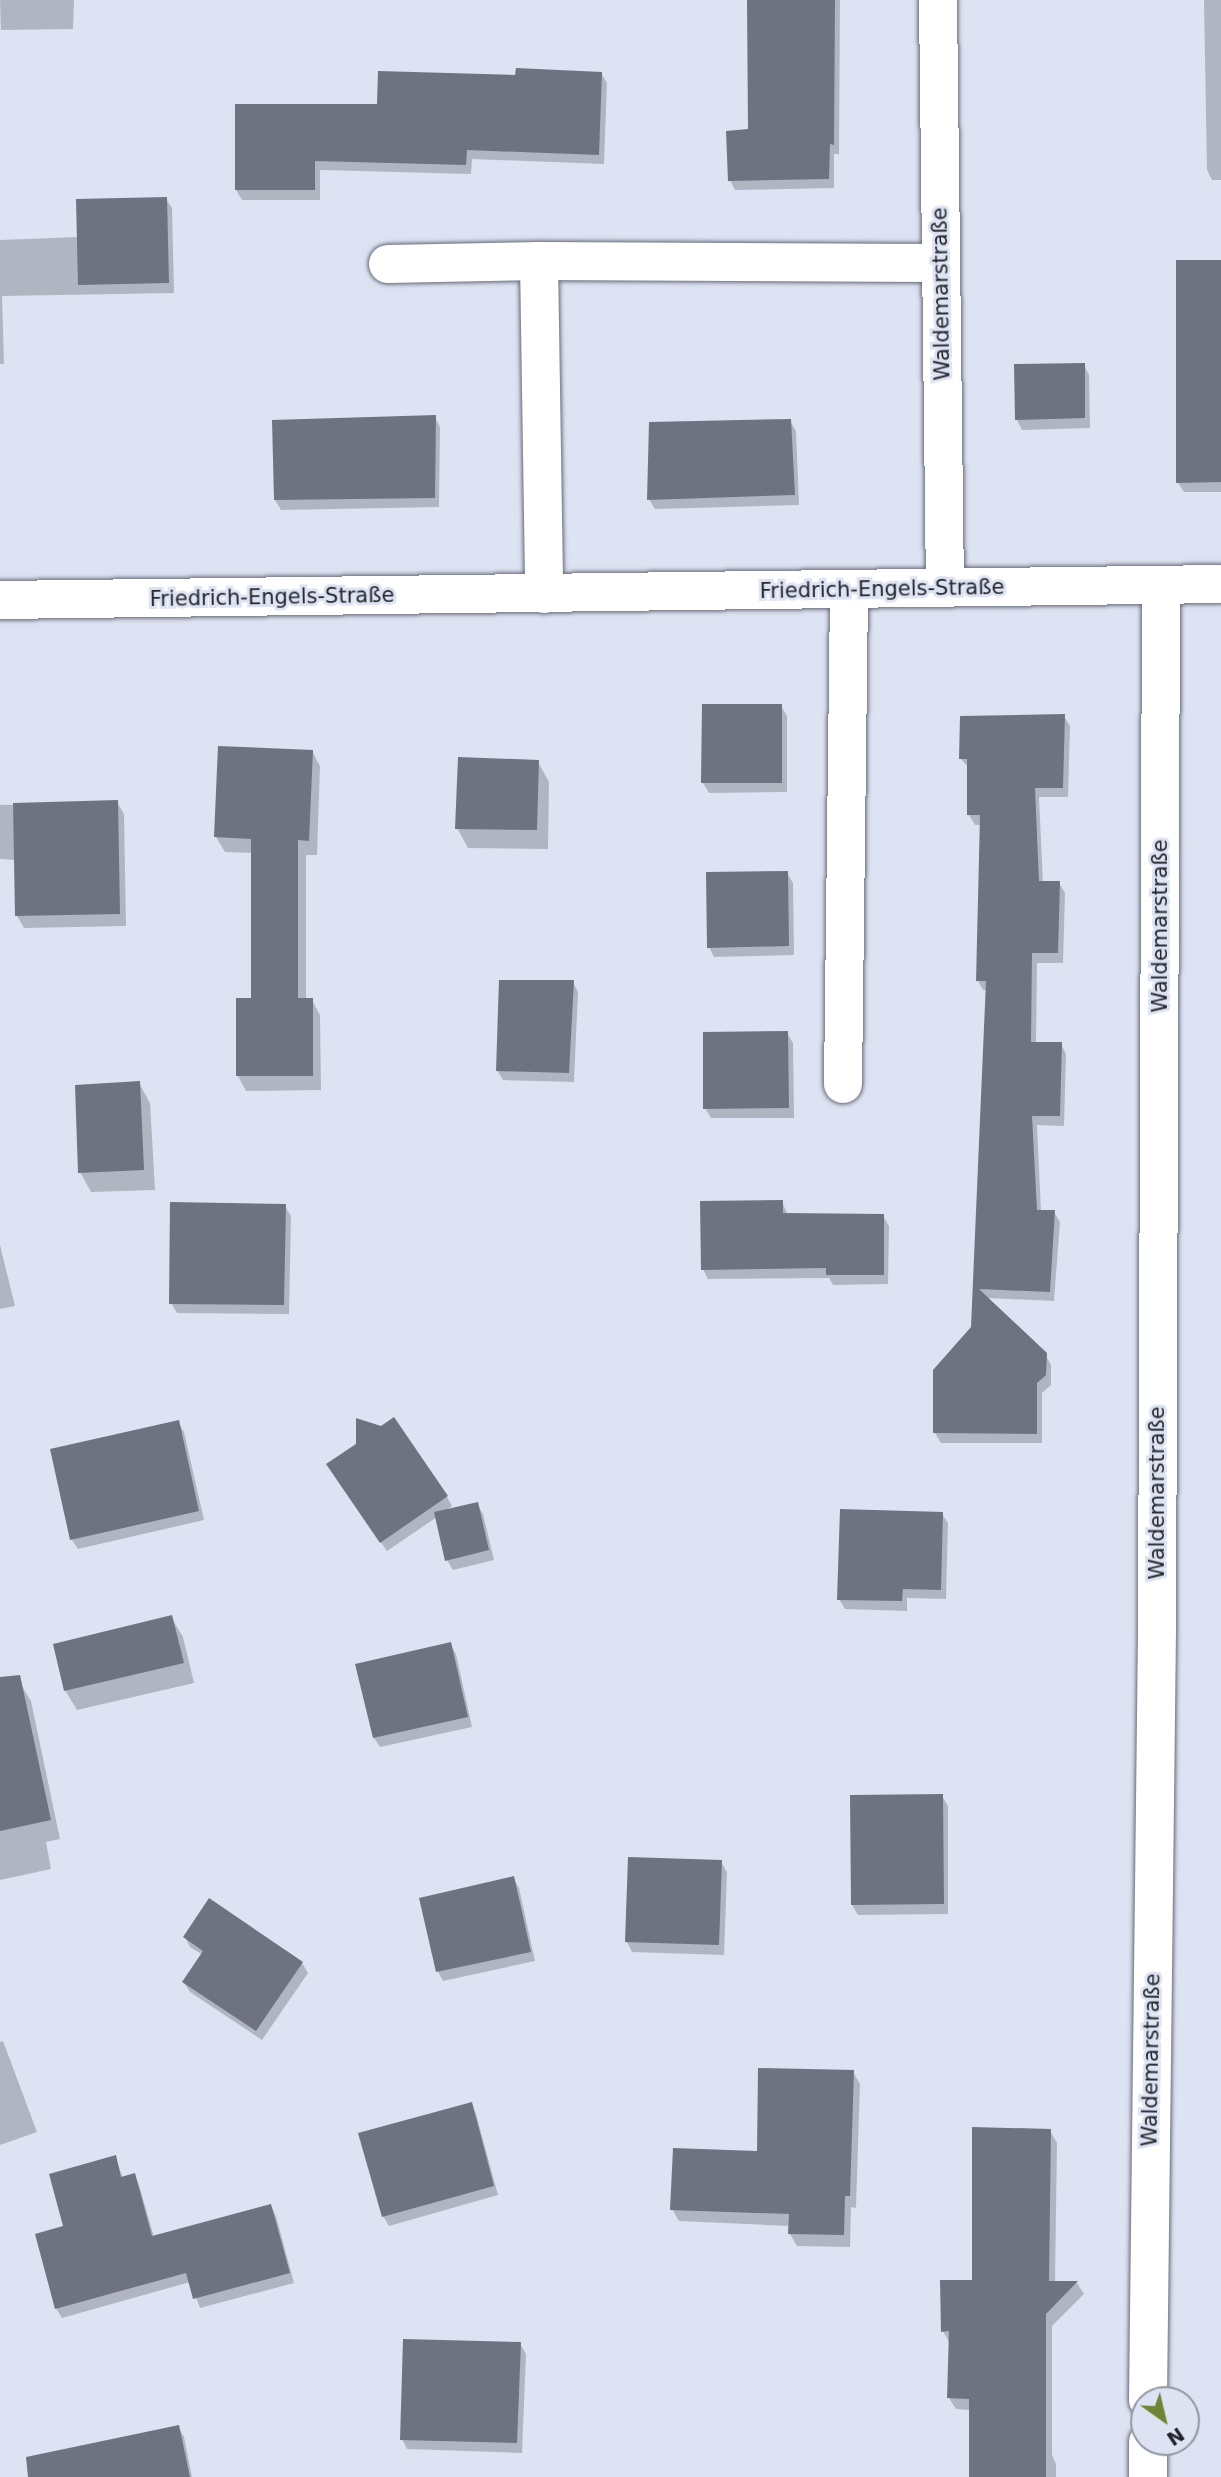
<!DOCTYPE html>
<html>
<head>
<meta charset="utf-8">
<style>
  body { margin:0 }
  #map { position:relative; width:1221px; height:2477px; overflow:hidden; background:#dee3f3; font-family:"DejaVu Sans",sans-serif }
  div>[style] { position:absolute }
  .shadow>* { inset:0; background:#0003 }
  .building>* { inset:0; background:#6f7381 }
  .roads { filter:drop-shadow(0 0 2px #666b78) drop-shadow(0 0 2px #666b78) }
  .minor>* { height:38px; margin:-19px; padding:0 19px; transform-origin:19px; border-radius:19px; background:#fff }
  span { translate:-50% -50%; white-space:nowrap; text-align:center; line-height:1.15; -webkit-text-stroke:6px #dee3f3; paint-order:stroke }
  .street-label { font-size:21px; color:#23252b }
  .north { position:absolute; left:1130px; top:2386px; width:70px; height:70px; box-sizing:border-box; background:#dee3f3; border:2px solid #9397a3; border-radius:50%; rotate:146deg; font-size:19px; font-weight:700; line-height:28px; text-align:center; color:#23252b }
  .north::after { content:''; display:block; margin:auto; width:24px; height:32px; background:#718435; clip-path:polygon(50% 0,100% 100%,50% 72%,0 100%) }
</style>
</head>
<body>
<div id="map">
  <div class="shadow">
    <i style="clip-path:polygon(0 0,74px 0,73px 29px,1px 30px)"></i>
    <i style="clip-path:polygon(749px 0,840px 0,839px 154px,834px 154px,834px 188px,735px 190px,730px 180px,750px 131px)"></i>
    <i style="clip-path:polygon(1204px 0,1221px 0,1221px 180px,1212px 180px,1207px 170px)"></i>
    <i style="clip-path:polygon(601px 73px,607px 83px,604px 164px,472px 159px,471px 174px,320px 170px,320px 200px,242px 200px,236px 190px,379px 105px,517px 77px)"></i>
    <i style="clip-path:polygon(166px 199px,172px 208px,174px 293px,2px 296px,4px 364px,0 364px,0 240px,79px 237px)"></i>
    <i style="clip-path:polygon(1221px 262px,1221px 492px,1184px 492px,1178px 483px)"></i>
    <i style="clip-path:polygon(1084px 365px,1089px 375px,1090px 428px,1022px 430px,1017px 420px)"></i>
    <i style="clip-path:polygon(435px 417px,440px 427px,439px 507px,281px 510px,275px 500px)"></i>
    <i style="clip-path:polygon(790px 421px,796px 431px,799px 505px,655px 509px,649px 499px)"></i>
    <i style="clip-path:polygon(781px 706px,787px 716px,787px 792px,709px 793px,703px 783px)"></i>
    <i style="clip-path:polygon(1064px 716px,1070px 726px,1068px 797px,1039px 797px,1043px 883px,1059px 883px,1065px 893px,1063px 963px,1037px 963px,1036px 1043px,1061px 1044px,1066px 1054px,1064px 1126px,1037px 1125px,1041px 1212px,1054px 1212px,1060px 1222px,1054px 1301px,987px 1298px,1045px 1354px,1051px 1365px,1051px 1385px,1042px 1393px,1042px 1443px,941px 1443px,935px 1433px,972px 1328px,988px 990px,983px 990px,978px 981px,982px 825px,975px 825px,969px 815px,969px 768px,961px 759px)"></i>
    <i style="clip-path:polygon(312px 751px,320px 766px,317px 855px,306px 855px,306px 1000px,312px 1000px,320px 1015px,321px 1090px,246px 1091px,238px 1076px,253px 1000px,253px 853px,225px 852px,216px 837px)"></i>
    <i style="clip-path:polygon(538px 762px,549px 782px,548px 849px,468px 848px,457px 828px)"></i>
    <i style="clip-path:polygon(117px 802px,124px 814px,126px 926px,24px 928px,17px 916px,16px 860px,0 859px,0 805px)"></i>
    <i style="clip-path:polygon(787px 873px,793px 883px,794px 955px,714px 957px,709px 947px)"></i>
    <i style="clip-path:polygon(573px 982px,578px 992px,574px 1082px,503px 1080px,497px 1070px)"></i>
    <i style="clip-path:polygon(787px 1033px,793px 1043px,794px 1118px,711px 1118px,705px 1108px)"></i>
    <i style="clip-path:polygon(139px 1083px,150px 1103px,155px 1190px,91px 1192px,80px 1172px)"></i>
    <i style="clip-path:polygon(782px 1202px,788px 1215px,883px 1216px,889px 1226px,888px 1284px,833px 1285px,829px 1278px,708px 1279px,703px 1269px)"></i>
    <i style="clip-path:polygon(285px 1206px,291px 1216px,289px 1314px,177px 1313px,171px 1303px)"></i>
    <i style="clip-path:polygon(0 1245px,15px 1306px,0 1309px)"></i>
    <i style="clip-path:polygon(178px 1422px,184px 1432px,204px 1520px,78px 1549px,72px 1540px)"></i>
    <i style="clip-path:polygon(358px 1445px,447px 1497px,452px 1506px,445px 1511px,477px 1504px,483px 1514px,494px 1560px,453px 1570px,447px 1560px,437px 1517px,387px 1551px,334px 1474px)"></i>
    <i style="clip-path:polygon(942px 1514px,948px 1523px,946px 1599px,907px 1598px,907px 1611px,845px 1609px,839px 1599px)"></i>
    <i style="clip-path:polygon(171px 1617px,183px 1637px,194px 1683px,77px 1710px,65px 1690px)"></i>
    <i style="clip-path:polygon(450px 1644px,456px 1654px,472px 1727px,380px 1747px,374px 1738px)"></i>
    <i style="clip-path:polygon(20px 1683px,31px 1701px,60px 1839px,46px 1842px,51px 1869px,0 1880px,0 1687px)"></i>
    <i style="clip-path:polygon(942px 1796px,948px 1806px,948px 1914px,858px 1915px,852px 1905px)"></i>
    <i style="clip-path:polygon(721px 1862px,727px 1872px,724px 1955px,632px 1952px,627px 1942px)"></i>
    <i style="clip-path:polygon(513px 1878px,519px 1888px,535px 1961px,443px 1981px,438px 1972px)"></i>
    <i style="clip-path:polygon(185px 1937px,302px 1963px,308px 1973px,262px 2040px,190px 1992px,184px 1982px,203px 1955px,190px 1947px)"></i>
    <i style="clip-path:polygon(3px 2041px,37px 2132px,0 2145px,0 2042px)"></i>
    <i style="clip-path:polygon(853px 2072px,860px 2084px,856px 2208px,851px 2207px,850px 2247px,797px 2246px,790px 2234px,790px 2226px,679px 2221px,672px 2209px,759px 2153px)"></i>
    <i style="clip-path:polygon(471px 2104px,476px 2114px,498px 2195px,389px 2226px,383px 2216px)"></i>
    <i style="clip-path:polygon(1050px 2131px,1057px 2143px,1055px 2283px,1077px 2283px,1084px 2294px,1052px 2326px,1052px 2455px,1056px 2464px,1056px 2477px,971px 2477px,970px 2410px,956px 2409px,949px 2398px,950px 2344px,943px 2331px,973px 2282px)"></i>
    <i style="clip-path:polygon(115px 2157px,123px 2178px,134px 2175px,139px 2185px,154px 2237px,271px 2206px,276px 2216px,294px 2283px,200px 2308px,190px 2282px,62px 2318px,56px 2308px,65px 2227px)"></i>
    <i style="clip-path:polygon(520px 2344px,526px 2354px,522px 2453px,407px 2449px,402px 2439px)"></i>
    <i style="clip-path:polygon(178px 2427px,184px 2437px,192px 2477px,101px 2477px)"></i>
  </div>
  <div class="building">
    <i style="clip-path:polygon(747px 0,835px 0,834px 145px,830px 144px,829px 179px,728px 181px,726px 131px,748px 129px)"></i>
    <i style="clip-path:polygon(516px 68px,602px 72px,599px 155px,467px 150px,466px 165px,315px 161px,315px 190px,235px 190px,235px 104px,377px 104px,378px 71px,515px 75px)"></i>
    <i style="clip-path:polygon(167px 197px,169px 283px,78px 285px,76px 199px)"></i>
    <i style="clip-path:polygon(1176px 260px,1221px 260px,1221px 482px,1176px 483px)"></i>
    <i style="clip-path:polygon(1085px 363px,1085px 418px,1015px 420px,1014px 364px)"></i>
    <i style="clip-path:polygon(436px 415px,435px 498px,274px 500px,272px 420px)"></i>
    <i style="clip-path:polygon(791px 419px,795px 495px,647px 500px,649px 422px)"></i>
    <i style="clip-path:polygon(702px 704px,782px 704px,782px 783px,701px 783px)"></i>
    <i style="clip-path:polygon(1065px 714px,1063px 788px,1035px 788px,1039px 881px,1060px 881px,1058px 953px,1032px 953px,1031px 1042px,1062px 1042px,1060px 1116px,1032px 1116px,1037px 1210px,1055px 1210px,1050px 1292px,979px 1289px,1047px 1353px,1046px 1375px,1037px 1383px,1037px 1434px,933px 1433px,933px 1370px,971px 1327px,986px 981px,976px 981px,980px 815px,967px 815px,967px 759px,959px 759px,960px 716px)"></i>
    <i style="clip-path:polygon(218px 746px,313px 750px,309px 841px,298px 840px,298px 998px,313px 998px,313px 1076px,236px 1076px,236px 998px,251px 998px,251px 839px,214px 837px)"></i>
    <i style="clip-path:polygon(458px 757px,539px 760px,537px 830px,455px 829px)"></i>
    <i style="clip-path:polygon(118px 800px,120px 914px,15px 916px,13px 803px)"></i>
    <i style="clip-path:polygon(788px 871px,789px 946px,707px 948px,706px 872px)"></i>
    <i style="clip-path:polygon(499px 980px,574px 980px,569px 1073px,496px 1071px)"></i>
    <i style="clip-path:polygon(788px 1031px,789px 1108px,703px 1109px,703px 1032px)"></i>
    <i style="clip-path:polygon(140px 1081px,144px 1170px,78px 1173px,75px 1085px)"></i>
    <i style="clip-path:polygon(783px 1200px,783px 1213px,884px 1214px,884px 1275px,826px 1275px,826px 1268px,701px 1270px,700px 1201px)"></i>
    <i style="clip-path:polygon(170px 1202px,286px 1204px,284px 1305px,169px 1304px)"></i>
    <i style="clip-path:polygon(394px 1417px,448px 1496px,380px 1543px,326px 1464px,356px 1444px,356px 1418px,381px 1426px)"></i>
    <i style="clip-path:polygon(179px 1420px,199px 1511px,70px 1540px,50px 1449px)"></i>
    <i style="clip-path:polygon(478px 1502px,489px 1550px,445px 1561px,434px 1512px)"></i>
    <i style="clip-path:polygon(840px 1509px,943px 1512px,941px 1590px,903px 1589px,902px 1601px,837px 1600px)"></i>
    <i style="clip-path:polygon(172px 1615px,184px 1663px,64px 1691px,53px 1644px)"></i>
    <i style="clip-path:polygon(451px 1642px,468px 1717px,373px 1738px,355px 1664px)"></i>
    <i style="clip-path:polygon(20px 1675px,51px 1820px,0 1831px,0 1677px)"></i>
    <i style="clip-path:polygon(943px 1794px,944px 1904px,851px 1905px,850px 1795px)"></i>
    <i style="clip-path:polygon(628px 1857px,722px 1860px,719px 1945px,625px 1942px)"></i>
    <i style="clip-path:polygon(514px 1876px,531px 1952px,436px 1972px,419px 1898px)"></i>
    <i style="clip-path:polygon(209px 1898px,303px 1962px,256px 2031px,182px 1982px,203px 1951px,183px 1937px)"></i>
    <i style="clip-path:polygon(758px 2068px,854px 2070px,850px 2196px,845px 2196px,844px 2235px,788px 2234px,789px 2214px,670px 2210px,673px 2148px,757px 2151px)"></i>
    <i style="clip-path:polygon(472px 2102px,494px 2186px,382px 2217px,358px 2133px)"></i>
    <i style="clip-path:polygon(972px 2127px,1051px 2129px,1049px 2281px,1078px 2281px,1046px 2314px,1046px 2477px,969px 2477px,969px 2399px,947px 2398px,949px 2331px,941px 2332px,940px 2280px,972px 2280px)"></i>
    <i style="clip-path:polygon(116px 2155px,121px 2177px,135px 2173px,152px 2236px,271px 2204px,290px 2273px,193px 2299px,186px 2273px,55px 2309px,35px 2234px,63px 2226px,49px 2174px)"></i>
    <i style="clip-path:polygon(403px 2339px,521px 2342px,517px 2443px,400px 2440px)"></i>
    <i style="clip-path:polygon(179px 2425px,190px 2477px,28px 2477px,26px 2457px)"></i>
  </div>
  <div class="roads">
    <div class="minor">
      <i style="left:938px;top:0;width:587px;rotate:89.32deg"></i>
      <i style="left:539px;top:261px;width:333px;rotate:89.1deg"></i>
      <i style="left:388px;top:264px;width:151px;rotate:-1.1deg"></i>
      <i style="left:539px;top:261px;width:401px;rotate:0.3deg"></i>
      <i style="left:0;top:600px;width:1221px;rotate:-0.75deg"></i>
      <i style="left:843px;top:1084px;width:493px;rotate:-89.3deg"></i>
      <i style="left:1148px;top:2400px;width:770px;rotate:-89.33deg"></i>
      <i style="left:1157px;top:1630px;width:1045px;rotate:-89.78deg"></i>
      <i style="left:1148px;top:2477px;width:35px;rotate:-90deg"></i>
    </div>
  </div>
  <div class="street-label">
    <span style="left:941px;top:294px;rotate:-91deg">Waldemarstraße</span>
    <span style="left:882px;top:589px;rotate:-1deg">Friedrich-Engels-Straße</span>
    <span style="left:272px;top:597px;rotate:-1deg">Friedrich-Engels-Straße</span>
    <span style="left:1160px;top:926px;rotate:-90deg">Waldemarstraße</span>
    <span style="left:1157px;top:1493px;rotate:-90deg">Waldemarstraße</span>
    <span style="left:1151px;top:2060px;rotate:-89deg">Waldemarstraße</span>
  </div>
  <div class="north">N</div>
</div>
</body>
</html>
